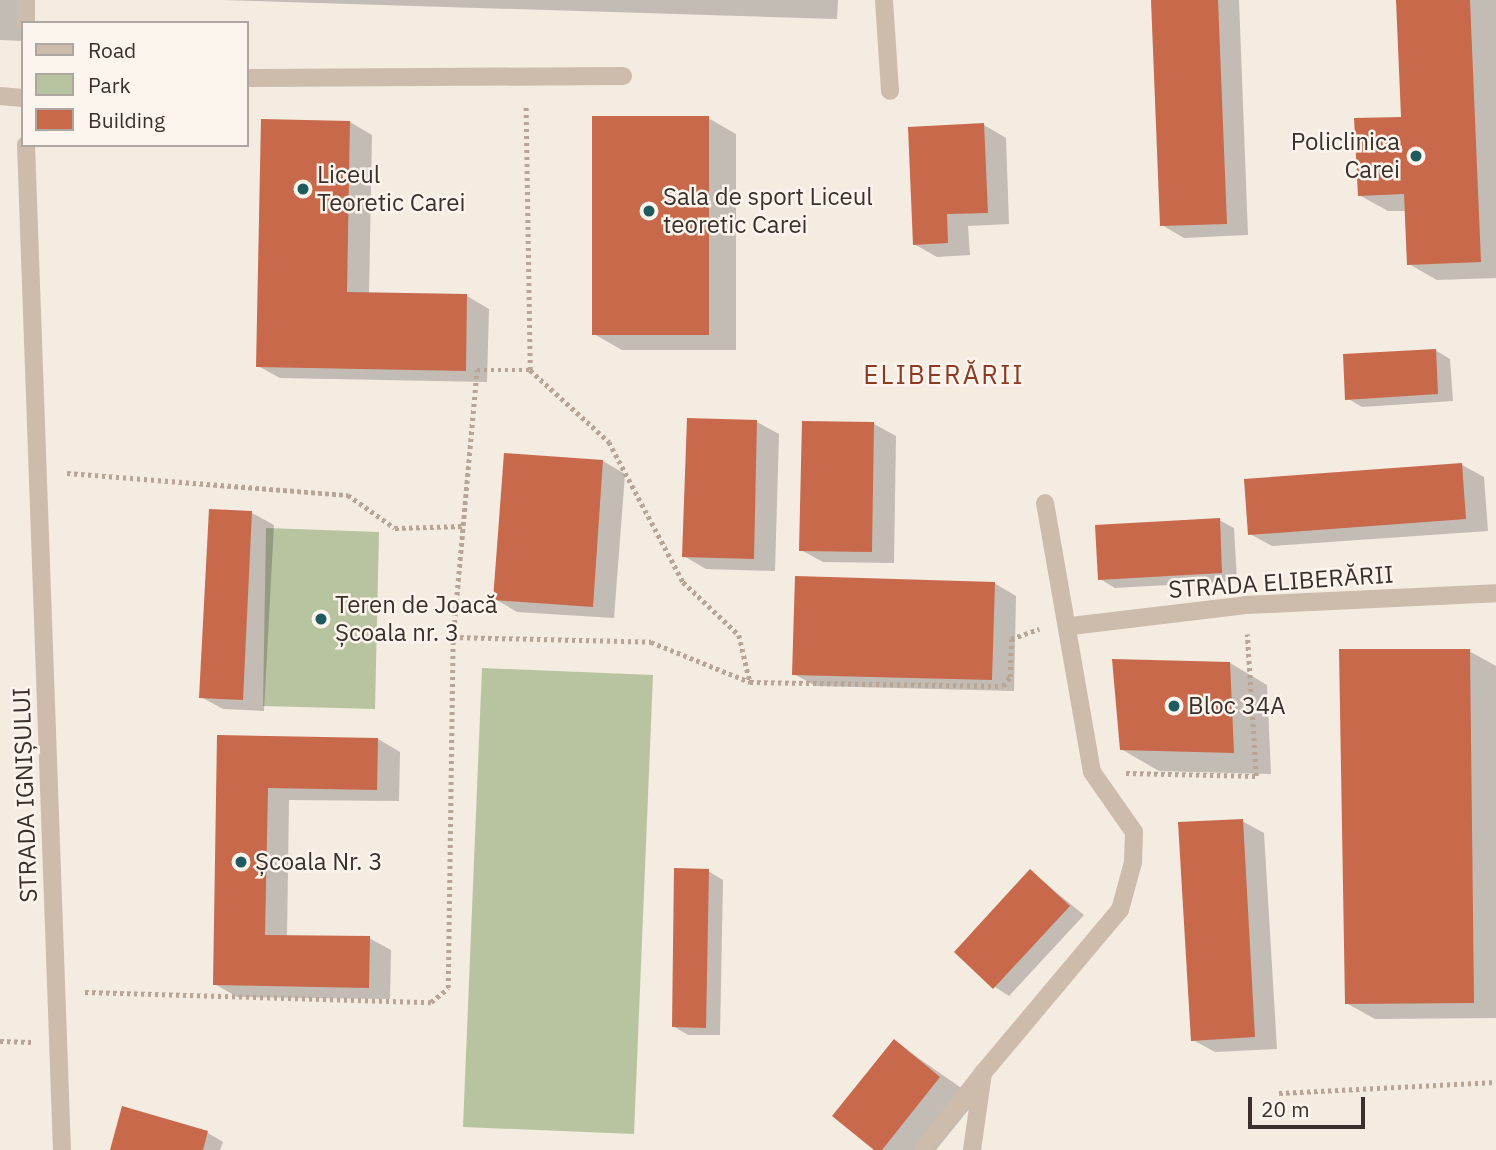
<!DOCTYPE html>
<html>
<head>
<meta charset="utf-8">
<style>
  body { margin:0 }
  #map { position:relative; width:1496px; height:1150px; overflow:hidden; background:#f4ebe1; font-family:"IBM Plex Sans",sans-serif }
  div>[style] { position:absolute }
  .green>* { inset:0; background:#b8c4a0 }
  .shadow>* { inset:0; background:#0003 }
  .building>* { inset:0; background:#c8694b }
  .path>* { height:4.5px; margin-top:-2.25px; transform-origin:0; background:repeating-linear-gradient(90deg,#b9a596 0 3.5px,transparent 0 7px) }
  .service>* { height:18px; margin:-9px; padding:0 9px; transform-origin:9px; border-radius:9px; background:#cdbbac }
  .minor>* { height:18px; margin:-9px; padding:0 9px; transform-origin:9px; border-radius:9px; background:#cdbbac }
  .tertiary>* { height:18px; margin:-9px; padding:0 9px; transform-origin:9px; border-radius:9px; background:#cdbbac }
  .dots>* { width:19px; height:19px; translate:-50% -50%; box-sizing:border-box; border:4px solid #fbf5ee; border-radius:50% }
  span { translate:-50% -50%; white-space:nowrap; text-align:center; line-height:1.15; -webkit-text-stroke:5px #fbf5ee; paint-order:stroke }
  .poi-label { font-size:24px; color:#3b302b }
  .right { translate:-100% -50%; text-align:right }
  .left { translate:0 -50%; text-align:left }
  .street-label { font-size:24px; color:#3b302b }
  .neighbourhood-label { font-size:26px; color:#8c3b22; letter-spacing:2px }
  .legend { position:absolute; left:21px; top:21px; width:228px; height:126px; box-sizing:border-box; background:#fbf5ee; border:2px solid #aea6a0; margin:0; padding:9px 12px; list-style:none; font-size:21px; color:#3b302b }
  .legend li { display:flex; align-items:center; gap:14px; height:35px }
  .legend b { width:35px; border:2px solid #aea6a0 }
  .scale { position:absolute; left:1248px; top:1097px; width:117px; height:32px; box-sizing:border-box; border:4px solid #3b302b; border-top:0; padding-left:9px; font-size:21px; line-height:24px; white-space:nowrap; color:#3b302b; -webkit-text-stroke:5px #fbf5ee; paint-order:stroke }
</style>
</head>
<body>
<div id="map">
  <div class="green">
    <i style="clip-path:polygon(266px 528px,379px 532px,375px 709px,263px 706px)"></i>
    <i style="clip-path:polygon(482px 668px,653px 675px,634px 1134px,463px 1127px)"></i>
  </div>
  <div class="shadow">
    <i style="clip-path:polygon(0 0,25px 0,23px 41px,0 40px)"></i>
    <i style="clip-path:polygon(222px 0,838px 0,837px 19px)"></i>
    <i style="clip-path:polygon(1152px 0,1239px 0,1248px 235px,1184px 238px,1162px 225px)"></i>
    <i style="clip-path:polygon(1398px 0,1496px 0,1496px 278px,1437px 280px,1409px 264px,1407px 211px,1388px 211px,1359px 195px,1403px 118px)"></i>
    <i style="clip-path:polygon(708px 118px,736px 134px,736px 350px,622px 350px,594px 334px)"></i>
    <i style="clip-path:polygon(350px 122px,372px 135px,369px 294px,467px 296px,489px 309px,487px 382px,280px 378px,258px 366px)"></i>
    <i style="clip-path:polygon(984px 125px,1006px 138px,1009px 224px,968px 226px,970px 255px,937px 257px,914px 244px)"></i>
    <i style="clip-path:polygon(1435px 350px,1450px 359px,1453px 401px,1362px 407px,1347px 398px)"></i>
    <i style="clip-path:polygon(757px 422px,779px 434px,775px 571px,706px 569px,684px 556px)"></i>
    <i style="clip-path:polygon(874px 424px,896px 436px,894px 563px,823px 562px,801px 550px)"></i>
    <i style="clip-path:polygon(603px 461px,625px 474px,614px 618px,517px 612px,495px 599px)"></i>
    <i style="clip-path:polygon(1462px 465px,1484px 477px,1488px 531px,1272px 546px,1250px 534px)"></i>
    <i style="clip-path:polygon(252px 513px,274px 525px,264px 711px,223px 709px,201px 697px)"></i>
    <i style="clip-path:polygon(1219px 520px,1234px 528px,1237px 581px,1115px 588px,1100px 579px)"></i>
    <i style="clip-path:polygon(994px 583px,1016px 596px,1014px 691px,816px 686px,794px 674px)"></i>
    <i style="clip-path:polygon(1469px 651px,1496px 666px,1496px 1018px,1375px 1019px,1346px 1003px)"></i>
    <i style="clip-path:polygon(1230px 663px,1267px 685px,1271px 774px,1159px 771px,1121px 749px)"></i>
    <i style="clip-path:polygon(219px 737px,378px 739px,400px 752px,399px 801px,289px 800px,287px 937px,369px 938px,391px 950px,390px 999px,237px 997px,215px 984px)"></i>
    <i style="clip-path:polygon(1242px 821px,1264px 833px,1277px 1049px,1215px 1052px,1193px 1040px)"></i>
    <i style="clip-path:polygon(708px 871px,723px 880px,720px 1035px,688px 1035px,673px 1026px)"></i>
    <i style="clip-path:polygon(1030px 871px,1084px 915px,1009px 996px,995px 987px)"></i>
    <i style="clip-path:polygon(894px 1041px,977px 1099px,936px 1150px,876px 1150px)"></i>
    <i style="clip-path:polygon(123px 1109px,208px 1133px,223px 1142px,220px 1150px,111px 1150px)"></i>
  </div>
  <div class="building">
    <i style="clip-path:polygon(1151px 0,1218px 0,1227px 224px,1160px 226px)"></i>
    <i style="clip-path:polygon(1396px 0,1470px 0,1481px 262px,1407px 265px,1404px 194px,1358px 196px,1354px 118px,1401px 117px)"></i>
    <i style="clip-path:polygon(592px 116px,709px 116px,709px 335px,592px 335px)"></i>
    <i style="clip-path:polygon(261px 119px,350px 121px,347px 292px,467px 294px,466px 371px,256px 367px)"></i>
    <i style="clip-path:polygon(984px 123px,988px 213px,947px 214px,948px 243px,913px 245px,908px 127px)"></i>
    <i style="clip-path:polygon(1436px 349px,1438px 394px,1345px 400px,1343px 354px)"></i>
    <i style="clip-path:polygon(687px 418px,757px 420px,754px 559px,682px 557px)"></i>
    <i style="clip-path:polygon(802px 421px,874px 422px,872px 552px,799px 551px)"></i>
    <i style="clip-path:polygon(504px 453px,603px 460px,593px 607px,493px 600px)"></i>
    <i style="clip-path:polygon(1462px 463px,1466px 519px,1248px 535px,1244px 479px)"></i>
    <i style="clip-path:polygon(209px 509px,252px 511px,243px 700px,199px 698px)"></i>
    <i style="clip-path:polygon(1220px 518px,1222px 573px,1098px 580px,1095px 525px)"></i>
    <i style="clip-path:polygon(795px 576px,995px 582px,992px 680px,792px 675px)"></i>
    <i style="clip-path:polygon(1339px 649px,1470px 649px,1474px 1003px,1345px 1004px)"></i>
    <i style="clip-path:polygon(1112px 659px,1230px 662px,1234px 753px,1120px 750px)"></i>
    <i style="clip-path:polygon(217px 735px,378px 738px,377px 790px,268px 788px,265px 935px,370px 936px,369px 988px,213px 985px)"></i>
    <i style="clip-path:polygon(1243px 819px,1255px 1037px,1191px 1041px,1178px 822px)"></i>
    <i style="clip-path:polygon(674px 868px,709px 869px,706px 1028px,672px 1027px)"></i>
    <i style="clip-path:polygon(1030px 869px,1070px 906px,993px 989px,954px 952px)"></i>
    <i style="clip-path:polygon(894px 1039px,940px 1077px,882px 1150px,874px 1150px,832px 1116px)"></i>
    <i style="clip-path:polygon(122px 1106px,208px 1131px,203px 1150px,110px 1150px)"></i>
  </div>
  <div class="path">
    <i style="left:530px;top:370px;width:107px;rotate:42.3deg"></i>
    <i style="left:609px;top:442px;width:158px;rotate:62.1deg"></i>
    <i style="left:683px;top:582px;width:77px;rotate:43.4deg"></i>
    <i style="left:739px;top:635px;width:48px;rotate:76.8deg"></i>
    <i style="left:67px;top:473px;width:282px;rotate:4.5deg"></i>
    <i style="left:348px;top:495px;width:57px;rotate:35.1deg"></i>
    <i style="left:395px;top:528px;width:68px;rotate:-1.7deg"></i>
    <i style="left:453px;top:637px;width:198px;rotate:1.4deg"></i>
    <i style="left:651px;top:642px;width:107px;rotate:22deg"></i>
    <i style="left:750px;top:682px;width:253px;rotate:0.9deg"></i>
    <i style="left:1003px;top:686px;width:11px;rotate:-52deg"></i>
    <i style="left:1010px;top:677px;width:38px;rotate:-88deg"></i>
    <i style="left:1011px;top:639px;width:30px;rotate:-20deg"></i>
    <i style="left:1126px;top:773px;width:130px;rotate:1.3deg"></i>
    <i style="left:1256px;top:776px;width:142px;rotate:-93.6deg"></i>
    <i style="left:85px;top:992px;width:346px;rotate:1.7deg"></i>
    <i style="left:431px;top:1002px;width:22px;rotate:-39deg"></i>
    <i style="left:448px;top:988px;width:351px;rotate:-89.2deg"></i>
    <i style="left:453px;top:637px;width:268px;rotate:-84.9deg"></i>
    <i style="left:477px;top:370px;width:53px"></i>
    <i style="left:530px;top:370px;width:265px;rotate:-90.9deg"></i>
    <i style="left:0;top:1041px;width:31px;rotate:2deg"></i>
    <i style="left:1279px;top:1093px;width:217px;rotate:-2.9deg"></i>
  </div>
  <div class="service">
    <i style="left:884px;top:0;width:91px;rotate:86.2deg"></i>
    <i style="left:247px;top:78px;width:376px;rotate:-0.3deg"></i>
  </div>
  <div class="minor">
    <i style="left:0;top:96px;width:23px;rotate:5deg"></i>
    <i style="left:1071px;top:626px;width:176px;rotate:-6.8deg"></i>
    <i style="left:1246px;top:605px;width:250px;rotate:-2.7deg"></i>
    <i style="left:923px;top:1150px;width:98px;rotate:-52.1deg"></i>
    <i style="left:972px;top:1150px;width:78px;rotate:-81.9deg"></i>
    <i style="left:983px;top:1073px;width:213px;rotate:-50deg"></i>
    <i style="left:1120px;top:910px;width:50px;rotate:-74.8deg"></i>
    <i style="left:1133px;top:862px;width:30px;rotate:-88deg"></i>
    <i style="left:1134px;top:832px;width:73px;rotate:-125deg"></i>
    <i style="left:1092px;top:772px;width:273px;rotate:-99.9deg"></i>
  </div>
  <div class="tertiary">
    <i style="left:26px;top:23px;width:23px;rotate:-90deg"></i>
    <i style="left:26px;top:145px;width:1006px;rotate:87.95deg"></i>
  </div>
  <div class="dots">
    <i style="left:1416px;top:156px;background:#1f5a5e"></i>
    <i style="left:303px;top:189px;background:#1f5a5e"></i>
    <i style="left:649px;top:211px;background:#1f5a5e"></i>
    <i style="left:321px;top:619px;background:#1f5a5e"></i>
    <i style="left:1174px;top:706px;background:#1f5a5e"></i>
    <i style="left:241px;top:862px;background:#1f5a5e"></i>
  </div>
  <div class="poi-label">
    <span class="right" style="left:1400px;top:156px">Policlinica<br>Carei</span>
    <span class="left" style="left:317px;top:189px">Liceul<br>Teoretic Carei</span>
    <span class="left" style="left:663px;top:211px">Sala de sport Liceul<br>teoretic Carei</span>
    <span class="left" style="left:335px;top:619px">Teren de Joacă<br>Școala nr. 3</span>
    <span class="left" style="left:1188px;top:706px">Bloc 34A</span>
    <span class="left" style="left:255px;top:862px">Școala Nr. 3</span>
  </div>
  <div class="street-label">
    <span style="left:1281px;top:582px;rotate:-4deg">STRADA ELIBERĂRII</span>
    <span style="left:25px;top:795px;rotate:-92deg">STRADA IGNIȘULUI</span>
  </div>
  <div class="neighbourhood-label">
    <span style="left:944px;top:375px">ELIBERĂRII</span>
  </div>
  <ul class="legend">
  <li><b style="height:9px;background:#cdbbac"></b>Road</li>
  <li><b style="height:19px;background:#b8c4a0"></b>Park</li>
  <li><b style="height:19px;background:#c8694b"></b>Building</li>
  </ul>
  <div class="scale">20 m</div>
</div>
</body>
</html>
